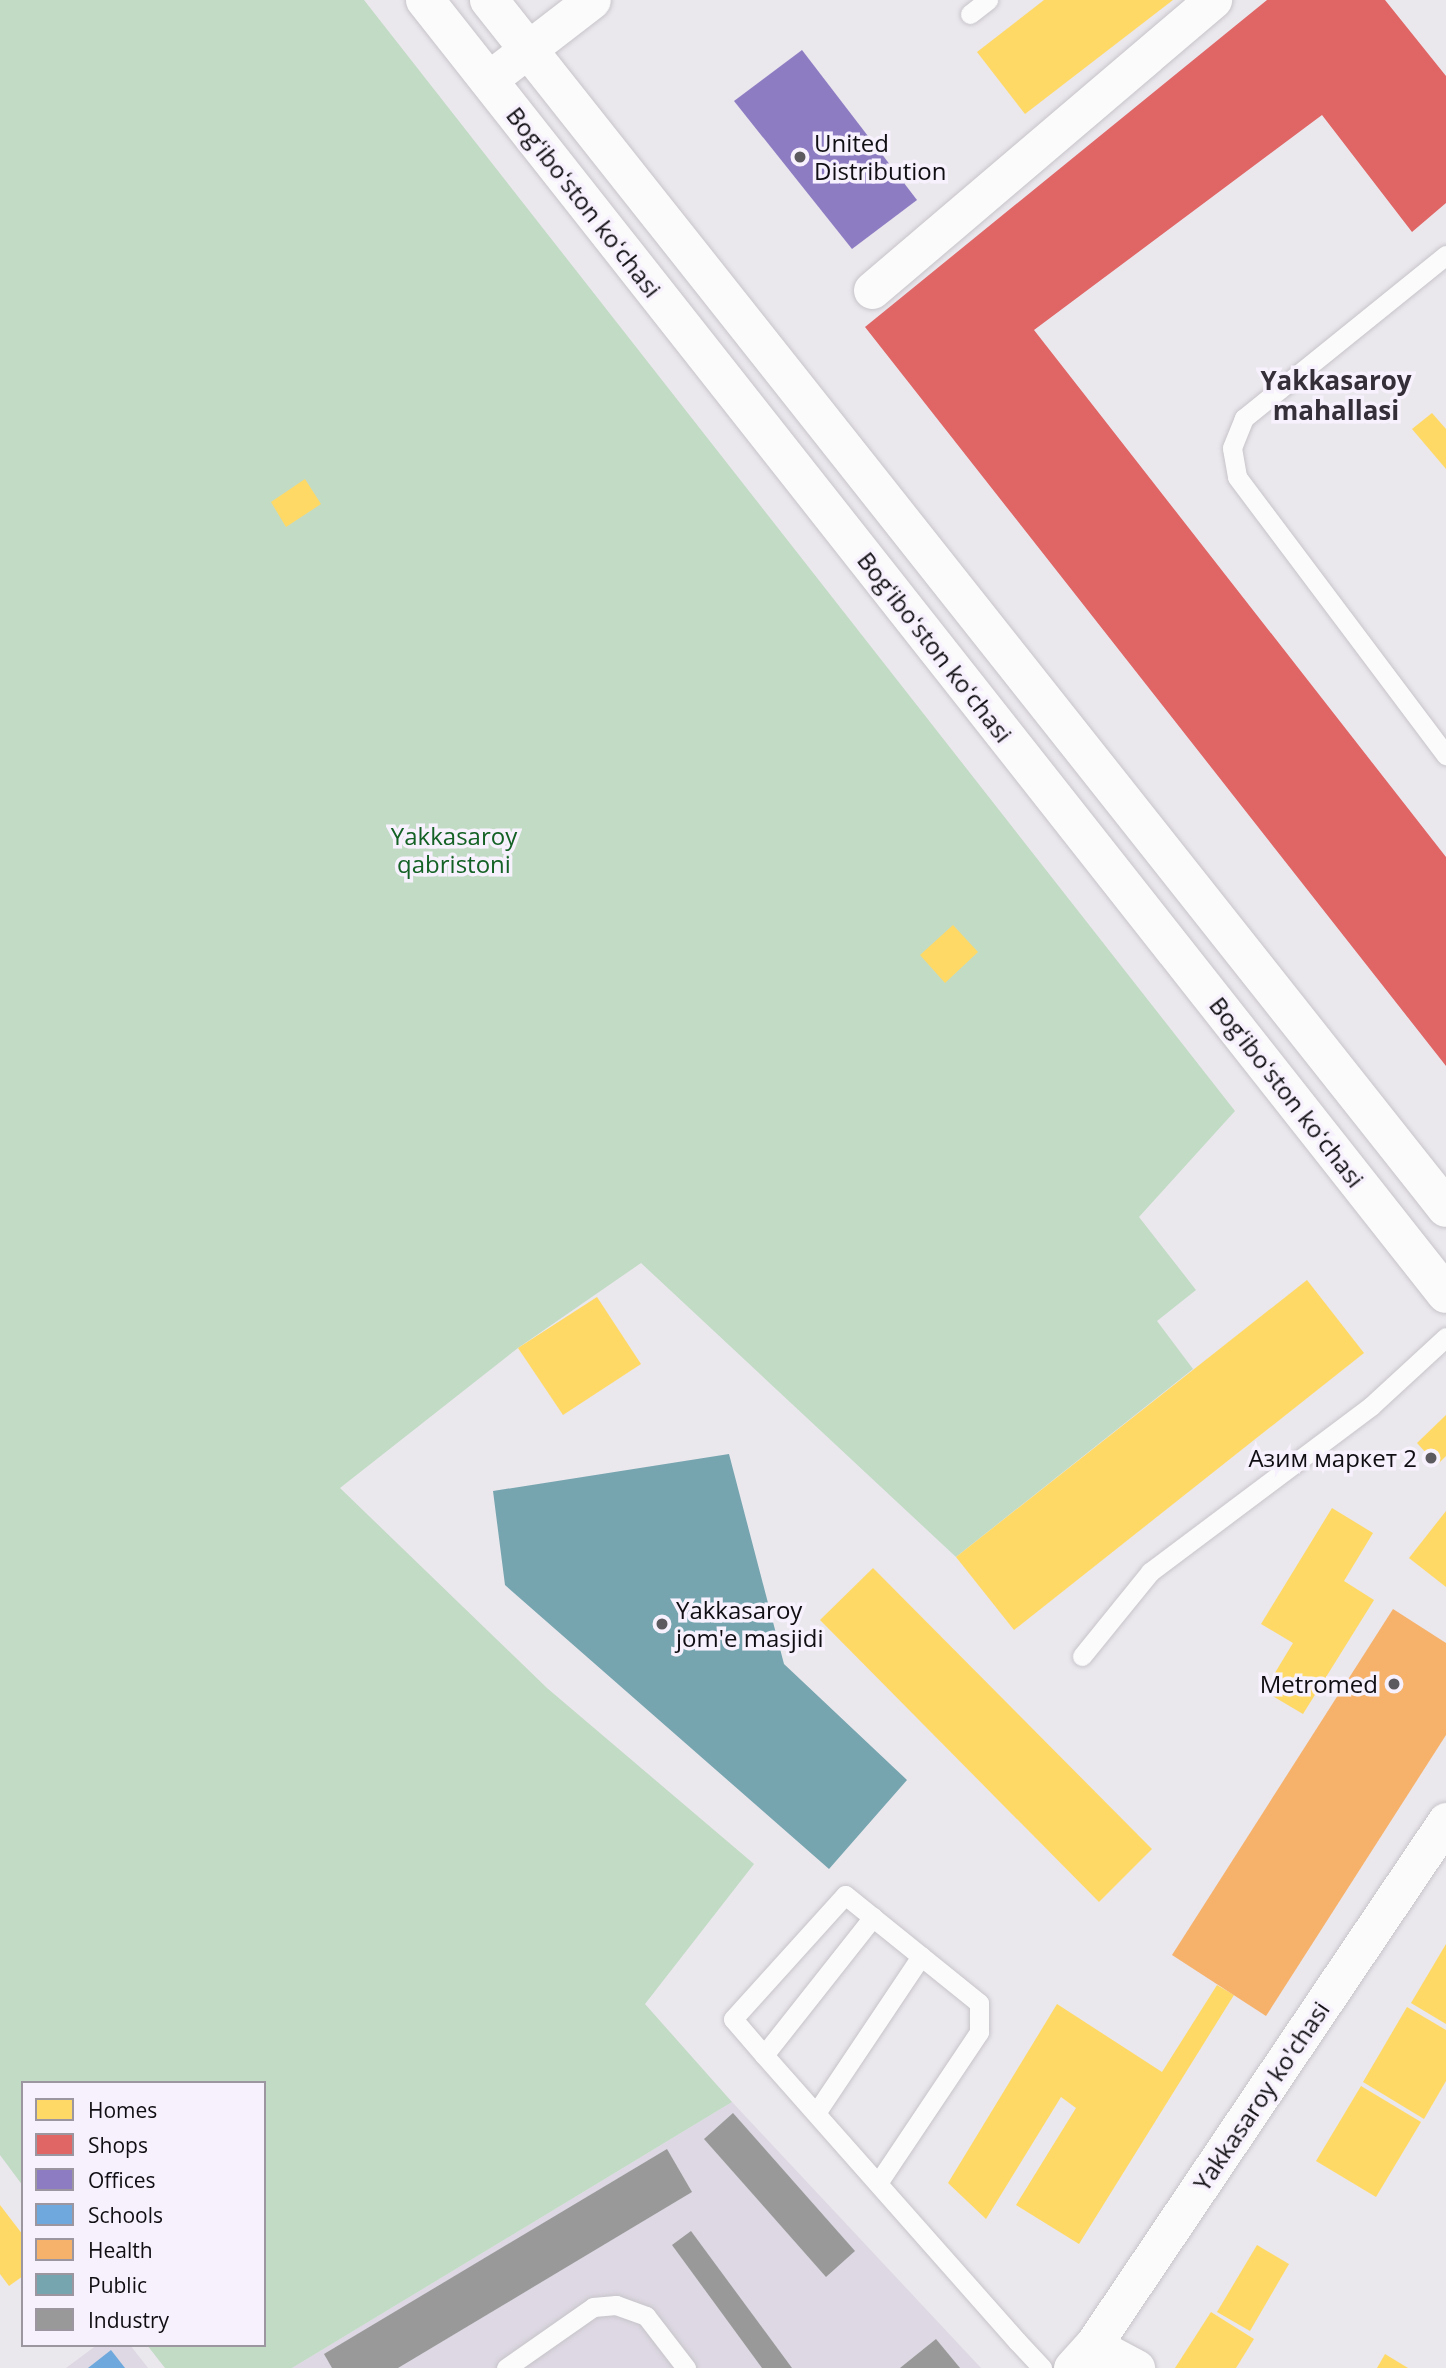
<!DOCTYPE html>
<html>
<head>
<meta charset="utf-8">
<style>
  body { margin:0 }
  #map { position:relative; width:1446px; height:2368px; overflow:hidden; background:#eae7ed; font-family:"Open Sans",sans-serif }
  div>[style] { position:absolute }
  .built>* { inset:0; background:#ddd8e3 }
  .green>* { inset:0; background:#c2dbc5 }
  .homes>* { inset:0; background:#ffd966 }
  .shops>* { inset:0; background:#e06666 }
  .offices>* { inset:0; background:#8e7cc3 }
  .schools>* { inset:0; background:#6fa8dc }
  .health>* { inset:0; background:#f6b26b }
  .public>* { inset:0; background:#76a5af }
  .industry>* { inset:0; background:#999 }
  .roads { filter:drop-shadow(0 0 2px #c7c4c9) drop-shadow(0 0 2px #c7c4c9) }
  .service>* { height:19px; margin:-9.5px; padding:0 9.5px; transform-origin:9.5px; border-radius:9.5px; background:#fcfbfc }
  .minor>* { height:37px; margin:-18.5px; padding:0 18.5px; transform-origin:18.5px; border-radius:18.5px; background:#fcfbfc }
  .tertiary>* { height:38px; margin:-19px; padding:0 19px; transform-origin:19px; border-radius:19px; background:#fcfbfc }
  .dots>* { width:19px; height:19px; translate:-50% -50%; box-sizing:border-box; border:4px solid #f7f1fd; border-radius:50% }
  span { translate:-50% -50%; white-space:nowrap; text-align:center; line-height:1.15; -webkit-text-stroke:7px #f7f1fd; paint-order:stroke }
  .poi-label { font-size:24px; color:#100e12 }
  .left { translate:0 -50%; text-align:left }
  .right { translate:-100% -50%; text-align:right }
  .street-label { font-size:24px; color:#100e12 }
  .park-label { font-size:24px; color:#136124 }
  .neighbourhood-label { font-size:26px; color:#342f38; font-weight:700 }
  .legend { position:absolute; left:21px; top:2081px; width:245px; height:266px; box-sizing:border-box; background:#f7f1fd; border:2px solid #9b969f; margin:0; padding:9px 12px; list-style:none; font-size:21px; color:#100e12 }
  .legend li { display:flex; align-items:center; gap:14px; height:35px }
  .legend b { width:35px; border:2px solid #9b969f }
</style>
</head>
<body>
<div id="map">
  <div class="built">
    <i style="clip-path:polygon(732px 2102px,981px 2368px,292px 2368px)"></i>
    <i style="clip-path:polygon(97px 2345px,130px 2345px,148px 2368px,66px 2368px)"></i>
  </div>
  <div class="green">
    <i style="clip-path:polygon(0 0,364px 0,1235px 1111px,1139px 1217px,1196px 1290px,1157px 1321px,1193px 1369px,956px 1557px,641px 1263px,518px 1348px,340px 1488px,547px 1688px,754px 1864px,645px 2004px,732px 2102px,292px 2368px,165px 2368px,147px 2345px,264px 2345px,264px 2083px,23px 2083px,23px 2186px,0 2155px)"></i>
  </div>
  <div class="homes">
    <i style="clip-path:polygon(1044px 0,1173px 0,1025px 114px,977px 52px)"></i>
    <i style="clip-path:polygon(1432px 413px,1446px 429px,1446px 469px,1412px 429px)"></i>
    <i style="clip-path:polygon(305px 479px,321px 504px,286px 527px,271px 502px)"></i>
    <i style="clip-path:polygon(953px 925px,978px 952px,945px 983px,920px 955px)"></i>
    <i style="clip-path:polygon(1307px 1280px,1364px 1353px,1014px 1630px,956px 1557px)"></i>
    <i style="clip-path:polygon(597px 1297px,641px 1364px,563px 1415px,518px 1348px)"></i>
    <i style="clip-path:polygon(1446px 1415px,1446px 1456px,1437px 1465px,1417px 1443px)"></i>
    <i style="clip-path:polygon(1332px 1508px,1373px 1533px,1344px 1581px,1374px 1600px,1303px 1714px,1264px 1691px,1293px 1643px,1261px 1624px)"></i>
    <i style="clip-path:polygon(1446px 1511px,1446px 1587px,1409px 1558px)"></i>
    <i style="clip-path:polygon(873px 1568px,1152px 1849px,1099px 1902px,820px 1620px)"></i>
    <i style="clip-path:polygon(1446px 1944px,1446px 2024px,1411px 2003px)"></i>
    <i style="clip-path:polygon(1217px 1985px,1234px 1995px,1079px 2244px,1016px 2205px,1076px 2108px,1061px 2097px,986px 2219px,948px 2183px,1057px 2004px,1162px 2072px)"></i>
    <i style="clip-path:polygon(1407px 2007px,1446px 2030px,1446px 2081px,1424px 2119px,1363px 2082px)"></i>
    <i style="clip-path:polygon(1361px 2086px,1421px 2122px,1376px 2197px,1316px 2161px)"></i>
    <i style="clip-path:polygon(0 2205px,23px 2235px,23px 2276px,9px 2286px,0 2274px)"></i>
    <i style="clip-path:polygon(1257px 2245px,1289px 2264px,1250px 2331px,1217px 2312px)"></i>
    <i style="clip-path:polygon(1211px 2312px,1254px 2339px,1236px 2368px,1175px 2368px)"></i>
    <i style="clip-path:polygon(1385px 2354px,1408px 2368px,1377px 2368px)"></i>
  </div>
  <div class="shops">
    <i style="clip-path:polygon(1267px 0,1385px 0,1446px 76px,1446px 203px,1412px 232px,1322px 115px,1034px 330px,1446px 857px,1446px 1066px,865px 327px)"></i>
  </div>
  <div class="offices">
    <i style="clip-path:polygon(802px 50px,917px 200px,852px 249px,734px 101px)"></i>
  </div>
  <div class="schools">
    <i style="clip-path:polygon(111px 2350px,125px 2368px,88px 2368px)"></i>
  </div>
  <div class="health">
    <i style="clip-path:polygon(1393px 1609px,1446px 1643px,1446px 1735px,1266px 2016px,1172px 1955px)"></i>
  </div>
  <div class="public">
    <i style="clip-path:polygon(729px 1454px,784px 1664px,907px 1780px,829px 1869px,505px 1585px,493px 1491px)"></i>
  </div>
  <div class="industry">
    <i style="clip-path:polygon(733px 2113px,855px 2251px,826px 2277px,704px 2139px)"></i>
    <i style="clip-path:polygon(667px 2149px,692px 2192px,398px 2368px,332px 2368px,324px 2354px)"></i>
    <i style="clip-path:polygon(691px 2231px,792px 2368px,762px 2368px,672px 2245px)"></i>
    <i style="clip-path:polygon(936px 2339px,960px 2368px,900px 2368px)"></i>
  </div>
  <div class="roads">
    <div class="service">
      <i style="left:970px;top:14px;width:23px;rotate:-38deg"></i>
      <i style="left:1446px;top:255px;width:260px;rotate:141.1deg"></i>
      <i style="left:1244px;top:418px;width:32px;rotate:112deg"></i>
      <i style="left:1232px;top:448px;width:29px;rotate:80deg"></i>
      <i style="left:1237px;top:477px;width:348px;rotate:53.1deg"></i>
      <i style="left:1082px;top:1656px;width:108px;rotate:-51deg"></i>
      <i style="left:1150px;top:1572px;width:276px;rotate:-36.9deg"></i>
      <i style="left:1371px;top:1406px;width:102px;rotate:-42.6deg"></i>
      <i style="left:764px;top:2055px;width:176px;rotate:-51.7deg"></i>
      <i style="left:816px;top:2113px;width:189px;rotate:-56.2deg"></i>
      <i style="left:878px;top:2183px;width:182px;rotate:-56.2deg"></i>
      <i style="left:979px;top:2032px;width:29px;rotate:-90deg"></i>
      <i style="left:979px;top:2003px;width:172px;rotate:-141.1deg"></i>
      <i style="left:845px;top:1895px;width:167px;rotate:132.1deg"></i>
      <i style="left:733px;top:2019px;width:48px;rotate:49.3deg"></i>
      <i style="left:764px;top:2055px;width:382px;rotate:48.5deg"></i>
      <i style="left:1017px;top:2341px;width:37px;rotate:47deg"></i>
      <i style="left:506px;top:2368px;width:106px;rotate:-35deg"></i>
      <i style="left:593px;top:2307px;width:23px;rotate:-5deg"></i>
      <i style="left:616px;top:2305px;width:32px;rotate:20deg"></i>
      <i style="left:646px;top:2316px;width:66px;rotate:52.4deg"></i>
    </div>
    <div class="minor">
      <i style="left:488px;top:80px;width:131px;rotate:-37.6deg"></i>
      <i style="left:872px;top:290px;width:448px;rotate:-40.4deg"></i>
      <i style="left:1093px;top:2345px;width:49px;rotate:28.1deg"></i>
      <i style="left:1072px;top:2368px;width:31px;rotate:-48deg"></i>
      <i style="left:1093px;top:2345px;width:632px;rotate:-56.03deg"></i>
    </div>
    <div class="tertiary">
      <i style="left:425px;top:0;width:1648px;rotate:51.73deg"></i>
      <i style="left:489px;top:0;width:1541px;rotate:51.61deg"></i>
    </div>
  </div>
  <div class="dots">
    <i style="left:800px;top:157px;background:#5c5a5f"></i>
    <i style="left:1431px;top:1458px;background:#5c5a5f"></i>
    <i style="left:662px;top:1624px;background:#5c5a5f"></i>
    <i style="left:1394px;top:1684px;background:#5c5a5f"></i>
  </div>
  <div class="poi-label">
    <span class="left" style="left:814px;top:157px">United<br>Distribution</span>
    <span class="right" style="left:1417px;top:1458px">Азим маркет 2</span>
    <span class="left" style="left:676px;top:1624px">Yakkasaroy<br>jom'e masjidi</span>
    <span class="right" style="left:1378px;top:1684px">Metromed</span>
  </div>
  <div class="street-label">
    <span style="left:584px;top:202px;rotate:52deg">Bogʻiboʻston koʻchasi</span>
    <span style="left:935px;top:647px;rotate:52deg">Bogʻiboʻston koʻchasi</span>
    <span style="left:1287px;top:1092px;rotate:52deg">Bogʻiboʻston koʻchasi</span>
    <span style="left:1261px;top:2096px;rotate:-56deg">Yakkasaroy ko'chasi</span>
  </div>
  <div class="park-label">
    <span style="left:454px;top:850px">Yakkasaroy<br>qabristoni</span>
  </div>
  <div class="neighbourhood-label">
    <span style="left:1336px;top:396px">Yakkasaroy<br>mahallasi</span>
  </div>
  <ul class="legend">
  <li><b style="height:19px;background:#ffd966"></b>Homes</li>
  <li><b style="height:19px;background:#e06666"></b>Shops</li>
  <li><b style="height:19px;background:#8e7cc3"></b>Offices</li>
  <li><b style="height:19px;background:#6fa8dc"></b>Schools</li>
  <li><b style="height:19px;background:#f6b26b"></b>Health</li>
  <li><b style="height:19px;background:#76a5af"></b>Public</li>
  <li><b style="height:19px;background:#999"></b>Industry</li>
  </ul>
</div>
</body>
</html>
